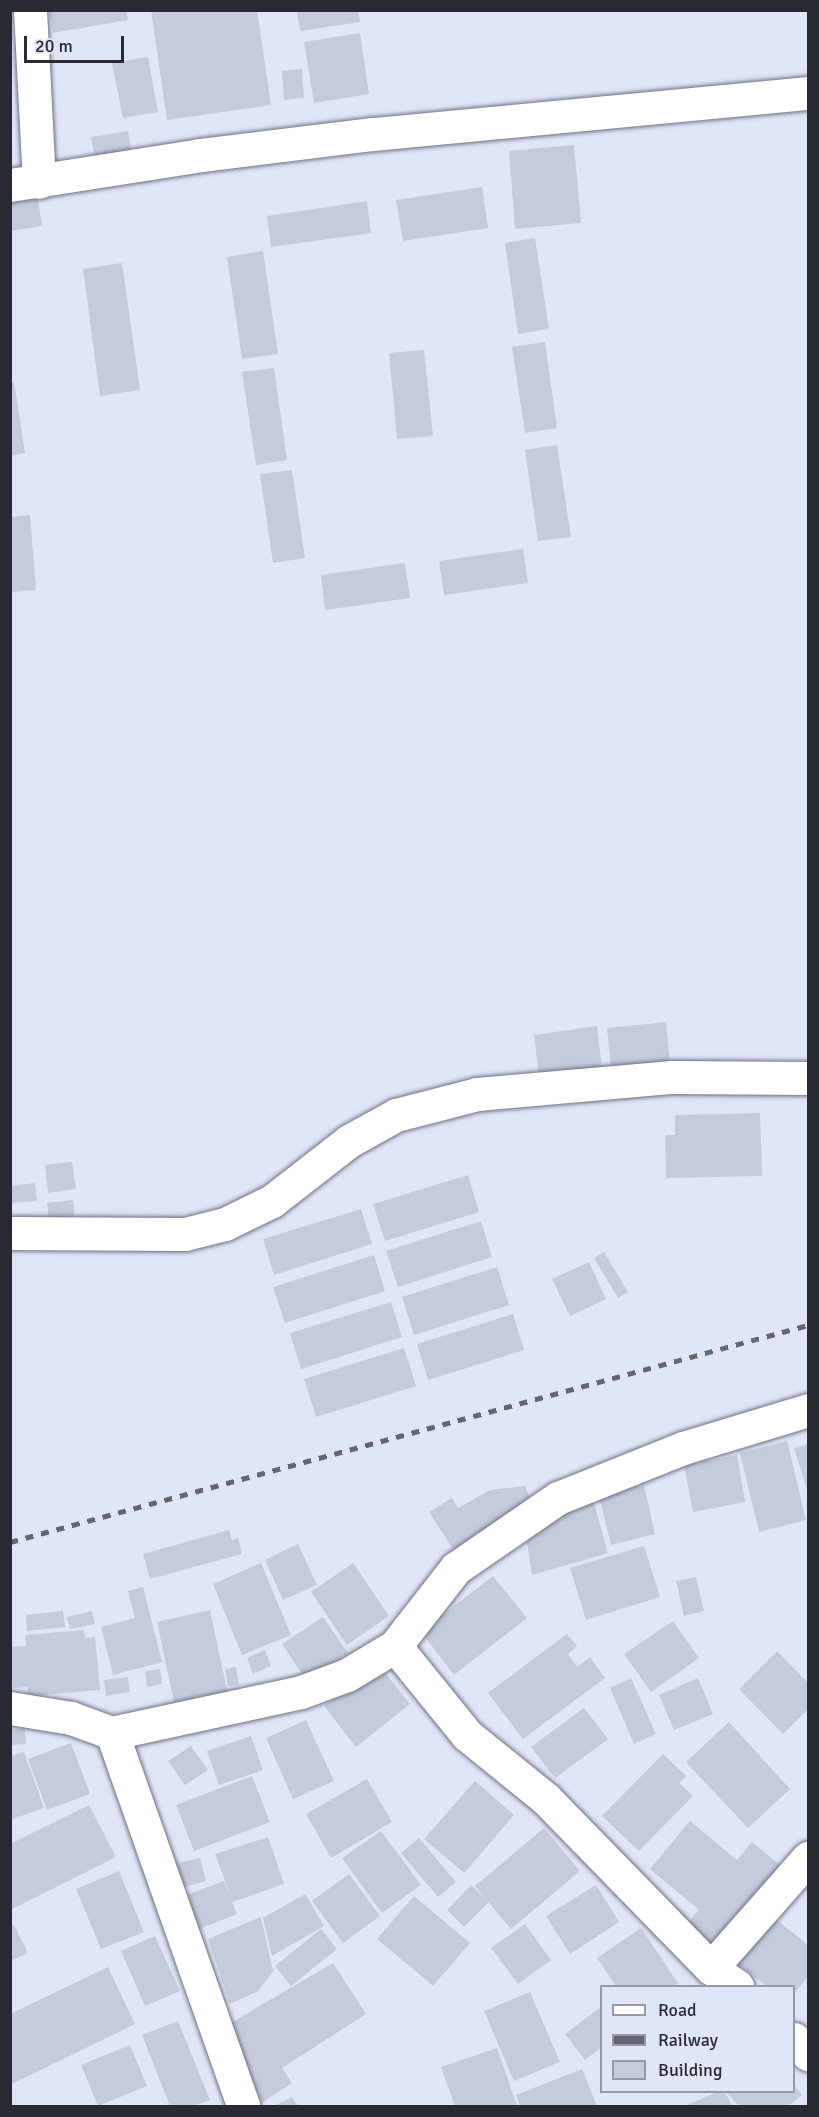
<!DOCTYPE html>
<html>
<head>
<meta charset="utf-8">
<style>
  body { margin:0 }
  #map { position:relative; width:819px; height:2117px; overflow:hidden; background:#e0e5f8; font-family:Signika,sans-serif }
  div>[style] { position:absolute }
  .building>* { inset:0; background:#c5cbdc }
  .roads { filter:drop-shadow(0 0 2px #6c7181) drop-shadow(0 0 2px #6c7181) }
  .minor>* { height:33px; margin:-16.5px; padding:0 16.5px; transform-origin:16.5px; border-radius:16.5px; background:#fff }
  .rail>* { height:4.5px; margin-top:-2.25px; transform-origin:0; background:repeating-linear-gradient(90deg,#636671 0 8px,transparent 0 16px) }
  span { translate:-50% -50%; white-space:nowrap; text-align:center; line-height:1.15; -webkit-text-stroke:4.5px #e0e5f8; paint-order:stroke }
  .frame { position:absolute; inset:0; border:12px solid #282a31; pointer-events:none }
  .legend { position:absolute; left:600px; top:1985px; width:195px; height:108px; box-sizing:border-box; background:#e0e5f8; border:2px solid #969aa8; margin:0; padding:8px 10px; list-style:none; font-size:18px; color:#282a31 }
  .legend li { display:flex; align-items:center; gap:12px; height:30px }
  .legend b { width:30px; border:2px solid #969aa8 }
  .scale { position:absolute; left:24px; top:36px; width:100px; height:27px; box-sizing:border-box; border:3px solid #282a31; border-top:0; padding-left:8px; font-size:18px; line-height:21px; white-space:nowrap; color:#282a31; -webkit-text-stroke:4px #e0e5f8; paint-order:stroke }
</style>
</head>
<body>
<div id="map">
  <div class="building">
    <i style="clip-path:polygon(49px 10px,126px 10px,128px 20px,53px 33px)"></i>
    <i style="clip-path:polygon(151px 10px,257px 10px,271px 105px,167px 120px)"></i>
    <i style="clip-path:polygon(297px 10px,358px 10px,360px 22px,300px 31px)"></i>
    <i style="clip-path:polygon(360px 33px,369px 94px,314px 103px,304px 42px)"></i>
    <i style="clip-path:polygon(148px 57px,158px 112px,123px 118px,112px 63px)"></i>
    <i style="clip-path:polygon(302px 69px,304px 98px,284px 100px,282px 71px)"></i>
    <i style="clip-path:polygon(128px 131px,132px 155px,95px 160px,91px 137px)"></i>
    <i style="clip-path:polygon(574px 145px,581px 223px,515px 229px,509px 151px)"></i>
    <i style="clip-path:polygon(482px 187px,488px 228px,403px 241px,396px 200px)"></i>
    <i style="clip-path:polygon(37px 193px,42px 226px,10px 231px,10px 197px)"></i>
    <i style="clip-path:polygon(367px 201px,371px 233px,271px 247px,267px 216px)"></i>
    <i style="clip-path:polygon(535px 238px,549px 329px,518px 334px,505px 243px)"></i>
    <i style="clip-path:polygon(263px 251px,278px 354px,242px 359px,227px 257px)"></i>
    <i style="clip-path:polygon(122px 263px,140px 390px,100px 396px,83px 269px)"></i>
    <i style="clip-path:polygon(545px 342px,557px 428px,525px 433px,512px 347px)"></i>
    <i style="clip-path:polygon(424px 350px,433px 436px,397px 439px,389px 353px)"></i>
    <i style="clip-path:polygon(274px 368px,287px 460px,256px 465px,242px 372px)"></i>
    <i style="clip-path:polygon(14px 382px,25px 453px,10px 456px,10px 383px)"></i>
    <i style="clip-path:polygon(557px 445px,571px 537px,538px 541px,525px 450px)"></i>
    <i style="clip-path:polygon(292px 470px,305px 558px,273px 563px,260px 474px)"></i>
    <i style="clip-path:polygon(30px 515px,36px 590px,10px 592px,10px 517px)"></i>
    <i style="clip-path:polygon(523px 549px,528px 583px,444px 595px,439px 561px)"></i>
    <i style="clip-path:polygon(405px 563px,410px 598px,325px 610px,321px 575px)"></i>
    <i style="clip-path:polygon(666px 1022px,670px 1064px,611px 1068px,607px 1028px)"></i>
    <i style="clip-path:polygon(597px 1026px,602px 1068px,539px 1077px,534px 1035px)"></i>
    <i style="clip-path:polygon(760px 1113px,762px 1176px,666px 1178px,665px 1135px,675px 1135px,675px 1115px)"></i>
    <i style="clip-path:polygon(72px 1162px,76px 1189px,48px 1193px,45px 1165px)"></i>
    <i style="clip-path:polygon(468px 1175px,479px 1212px,385px 1241px,373px 1204px)"></i>
    <i style="clip-path:polygon(35px 1183px,37px 1201px,10px 1203px,10px 1186px)"></i>
    <i style="clip-path:polygon(73px 1200px,75px 1217px,49px 1220px,47px 1203px)"></i>
    <i style="clip-path:polygon(361px 1209px,372px 1244px,274px 1275px,263px 1239px)"></i>
    <i style="clip-path:polygon(481px 1221px,492px 1257px,398px 1287px,386px 1251px)"></i>
    <i style="clip-path:polygon(604px 1252px,628px 1292px,618px 1298px,594px 1258px)"></i>
    <i style="clip-path:polygon(374px 1255px,385px 1291px,285px 1323px,273px 1287px)"></i>
    <i style="clip-path:polygon(589px 1262px,606px 1299px,570px 1316px,552px 1279px)"></i>
    <i style="clip-path:polygon(497px 1267px,509px 1305px,414px 1335px,402px 1297px)"></i>
    <i style="clip-path:polygon(391px 1302px,402px 1337px,301px 1369px,290px 1333px)"></i>
    <i style="clip-path:polygon(513px 1314px,524px 1350px,428px 1380px,417px 1344px)"></i>
    <i style="clip-path:polygon(404px 1348px,416px 1386px,316px 1417px,304px 1379px)"></i>
    <i style="clip-path:polygon(787px 1441px,806px 1520px,759px 1532px,740px 1453px)"></i>
    <i style="clip-path:polygon(808px 1444px,808px 1493px,794px 1448px)"></i>
    <i style="clip-path:polygon(737px 1455px,745px 1502px,693px 1512px,684px 1465px)"></i>
    <i style="clip-path:polygon(644px 1485px,655px 1534px,611px 1545px,599px 1496px)"></i>
    <i style="clip-path:polygon(525px 1486px,533px 1506px,456px 1554px,429px 1512px,452px 1498px,458px 1508px,490px 1490px)"></i>
    <i style="clip-path:polygon(592px 1496px,608px 1553px,532px 1575px,525px 1529px)"></i>
    <i style="clip-path:polygon(229px 1530px,232px 1540px,238px 1538px,242px 1554px,150px 1579px,143px 1554px)"></i>
    <i style="clip-path:polygon(298px 1544px,317px 1585px,283px 1600px,265px 1560px)"></i>
    <i style="clip-path:polygon(644px 1546px,660px 1597px,586px 1620px,570px 1568px)"></i>
    <i style="clip-path:polygon(261px 1563px,291px 1635px,242px 1655px,213px 1584px)"></i>
    <i style="clip-path:polygon(353px 1563px,389px 1616px,347px 1645px,311px 1592px)"></i>
    <i style="clip-path:polygon(493px 1576px,527px 1618px,454px 1675px,421px 1632px)"></i>
    <i style="clip-path:polygon(696px 1577px,704px 1611px,684px 1616px,676px 1581px)"></i>
    <i style="clip-path:polygon(143px 1587px,162px 1662px,113px 1675px,101px 1627px,135px 1618px,128px 1591px)"></i>
    <i style="clip-path:polygon(210px 1610px,228px 1695px,175px 1706px,157px 1622px)"></i>
    <i style="clip-path:polygon(63px 1611px,65px 1627px,27px 1631px,26px 1615px)"></i>
    <i style="clip-path:polygon(92px 1611px,95px 1624px,70px 1629px,67px 1617px)"></i>
    <i style="clip-path:polygon(323px 1617px,348px 1653px,306px 1680px,282px 1644px)"></i>
    <i style="clip-path:polygon(673px 1621px,699px 1658px,651px 1692px,624px 1654px)"></i>
    <i style="clip-path:polygon(84px 1630px,85px 1638px,95px 1637px,100px 1690px,28px 1696px,27px 1687px,13px 1688px,10px 1647px,26px 1646px,25px 1635px)"></i>
    <i style="clip-path:polygon(567px 1634px,577px 1646px,568px 1654px,577px 1667px,590px 1657px,605px 1678px,523px 1739px,488px 1693px)"></i>
    <i style="clip-path:polygon(265px 1650px,271px 1666px,253px 1674px,247px 1658px)"></i>
    <i style="clip-path:polygon(777px 1651px,808px 1683px,808px 1709px,783px 1734px,739px 1689px)"></i>
    <i style="clip-path:polygon(378px 1664px,410px 1704px,356px 1747px,324px 1706px)"></i>
    <i style="clip-path:polygon(236px 1667px,239px 1685px,228px 1686px,225px 1669px)"></i>
    <i style="clip-path:polygon(160px 1669px,162px 1684px,147px 1687px,145px 1671px)"></i>
    <i style="clip-path:polygon(128px 1677px,130px 1692px,106px 1696px,104px 1680px)"></i>
    <i style="clip-path:polygon(631px 1678px,656px 1734px,634px 1744px,610px 1688px)"></i>
    <i style="clip-path:polygon(698px 1678px,713px 1714px,674px 1730px,659px 1695px)"></i>
    <i style="clip-path:polygon(584px 1708px,608px 1739px,555px 1778px,531px 1747px)"></i>
    <i style="clip-path:polygon(306px 1720px,334px 1781px,293px 1799px,266px 1738px)"></i>
    <i style="clip-path:polygon(729px 1722px,790px 1789px,748px 1828px,686px 1762px)"></i>
    <i style="clip-path:polygon(25px 1729px,26px 1744px,10px 1745px,10px 1730px)"></i>
    <i style="clip-path:polygon(251px 1736px,263px 1770px,219px 1785px,207px 1751px)"></i>
    <i style="clip-path:polygon(71px 1743px,90px 1794px,47px 1810px,28px 1759px)"></i>
    <i style="clip-path:polygon(191px 1746px,208px 1770px,185px 1785px,168px 1761px)"></i>
    <i style="clip-path:polygon(24px 1752px,44px 1808px,10px 1820px,10px 1756px)"></i>
    <i style="clip-path:polygon(663px 1754px,686px 1776px,679px 1783px,693px 1796px,639px 1851px,602px 1816px)"></i>
    <i style="clip-path:polygon(252px 1776px,270px 1822px,194px 1851px,176px 1805px)"></i>
    <i style="clip-path:polygon(367px 1779px,392px 1822px,331px 1858px,306px 1814px)"></i>
    <i style="clip-path:polygon(475px 1781px,514px 1815px,464px 1873px,424px 1839px)"></i>
    <i style="clip-path:polygon(89px 1805px,116px 1857px,10px 1910px,10px 1844px)"></i>
    <i style="clip-path:polygon(690px 1821px,737px 1860px,752px 1842px,780px 1865px,713px 1944px,687px 1924px,699px 1910px,650px 1869px)"></i>
    <i style="clip-path:polygon(544px 1828px,580px 1871px,511px 1929px,475px 1886px)"></i>
    <i style="clip-path:polygon(381px 1831px,421px 1885px,382px 1913px,342px 1858px)"></i>
    <i style="clip-path:polygon(268px 1837px,284px 1884px,232px 1902px,237px 1914px,194px 1931px,181px 1897px,224px 1881px,232px 1899px,215px 1854px)"></i>
    <i style="clip-path:polygon(419px 1838px,456px 1882px,438px 1897px,401px 1853px)"></i>
    <i style="clip-path:polygon(200px 1858px,206px 1881px,180px 1888px,174px 1864px)"></i>
    <i style="clip-path:polygon(119px 1871px,144px 1932px,101px 1949px,76px 1889px)"></i>
    <i style="clip-path:polygon(349px 1874px,380px 1916px,343px 1943px,312px 1901px)"></i>
    <i style="clip-path:polygon(471px 1885px,489px 1902px,464px 1927px,447px 1910px)"></i>
    <i style="clip-path:polygon(596px 1885px,619px 1922px,570px 1954px,546px 1916px)"></i>
    <i style="clip-path:polygon(305px 1894px,324px 1926px,272px 1956px,263px 1918px)"></i>
    <i style="clip-path:polygon(414px 1896px,470px 1943px,433px 1986px,377px 1939px)"></i>
    <i style="clip-path:polygon(261px 1917px,273px 1971px,258px 1991px,230px 2004px,208px 1939px)"></i>
    <i style="clip-path:polygon(773px 1917px,808px 1945px,808px 1976px,794px 1994px,794px 1986px,767px 1986px,736px 1962px)"></i>
    <i style="clip-path:polygon(525px 1924px,551px 1960px,518px 1984px,491px 1948px)"></i>
    <i style="clip-path:polygon(14px 1925px,28px 1953px,10px 1961px,10px 1927px)"></i>
    <i style="clip-path:polygon(641px 1928px,678px 1983px,673px 1986px,616px 1986px,597px 1958px)"></i>
    <i style="clip-path:polygon(321px 1929px,337px 1949px,291px 1986px,275px 1966px)"></i>
    <i style="clip-path:polygon(155px 1936px,180px 1991px,145px 2006px,121px 1951px)"></i>
    <i style="clip-path:polygon(333px 1963px,366px 2014px,282px 2068px,292px 2083px,263px 2102px,217px 2031px)"></i>
    <i style="clip-path:polygon(108px 1967px,135px 2024px,10px 2085px,10px 2014px)"></i>
    <i style="clip-path:polygon(530px 1992px,560px 2062px,514px 2081px,484px 2011px)"></i>
    <i style="clip-path:polygon(602px 2006px,602px 2047px,585px 2060px,565px 2034px)"></i>
    <i style="clip-path:polygon(178px 2021px,210px 2100px,194px 2106px,170px 2106px,142px 2035px)"></i>
    <i style="clip-path:polygon(130px 2045px,147px 2086px,98px 2106px,81px 2065px)"></i>
    <i style="clip-path:polygon(497px 2048px,517px 2106px,455px 2106px,441px 2067px)"></i>
    <i style="clip-path:polygon(582px 2069px,597px 2106px,520px 2106px,516px 2095px)"></i>
    <i style="clip-path:polygon(794px 2085px,802px 2095px,788px 2106px,739px 2106px,726px 2092px,794px 2092px)"></i>
    <i style="clip-path:polygon(717px 2092px,725px 2092px,732px 2106px,685px 2106px)"></i>
    <i style="clip-path:polygon(292px 2097px,298px 2106px,274px 2106px)"></i>
  </div>
  <div class="roads">
    <div class="minor">
      <i style="left:30px;top:10px;width:172px;rotate:87deg"></i>
      <i style="left:10px;top:185px;width:193px;rotate:-8.9deg"></i>
      <i style="left:201px;top:155px;width:173px;rotate:-7deg"></i>
      <i style="left:373px;top:134px;width:437px;rotate:-5.4deg"></i>
      <i style="left:10px;top:1233px;width:175px;rotate:0.3deg"></i>
      <i style="left:185px;top:1234px;width:41px;rotate:-14deg"></i>
      <i style="left:225px;top:1224px;width:52px;rotate:-26.1deg"></i>
      <i style="left:272px;top:1201px;width:98px;rotate:-37.9deg"></i>
      <i style="left:349px;top:1141px;width:54px;rotate:-29deg"></i>
      <i style="left:396px;top:1115px;width:84px;rotate:-14.5deg"></i>
      <i style="left:477px;top:1094px;width:196px;rotate:-5deg"></i>
      <i style="left:672px;top:1077px;width:136px;rotate:0.4deg"></i>
      <i style="left:395px;top:1646px;width:114px;rotate:51deg"></i>
      <i style="left:467px;top:1735px;width:102px;rotate:39deg"></i>
      <i style="left:546px;top:1799px;width:236px;rotate:45.7deg"></i>
      <i style="left:711px;top:1968px;width:32px;rotate:35deg"></i>
      <i style="left:10px;top:1708px;width:62px;rotate:9.3deg"></i>
      <i style="left:71px;top:1718px;width:44px;rotate:20.1deg"></i>
      <i style="left:112px;top:1733px;width:193px;rotate:-12.2deg"></i>
      <i style="left:301px;top:1692px;width:49px;rotate:-20.3deg"></i>
      <i style="left:347px;top:1675px;width:56px;rotate:-31.1deg"></i>
      <i style="left:395px;top:1646px;width:99px;rotate:-52deg"></i>
      <i style="left:456px;top:1568px;width:124px;rotate:-34.5deg"></i>
      <i style="left:558px;top:1498px;width:135px;rotate:-21.8deg"></i>
      <i style="left:683px;top:1448px;width:131px;rotate:-16.9deg"></i>
      <i style="left:112px;top:1733px;width:395px;rotate:70.6deg"></i>
      <i style="left:711px;top:1968px;width:147px;rotate:-48.6deg"></i>
      <i style="left:794px;top:2039px;width:21px;rotate:47deg"></i>
    </div>
  </div>
  <div class="rail">
    <i style="left:10px;top:1542px;width:827px;rotate:-15.21deg"></i>
  </div>
  <div class="frame"></div>
  <ul class="legend">
  <li><b style="height:8px;background:#fff"></b>Road</li>
  <li><b style="height:8px;background:#636671"></b>Railway</li>
  <li><b style="height:16px;background:#c5cbdc"></b>Building</li>
  </ul>
  <div class="scale">20 m</div>
</div>
</body>
</html>
